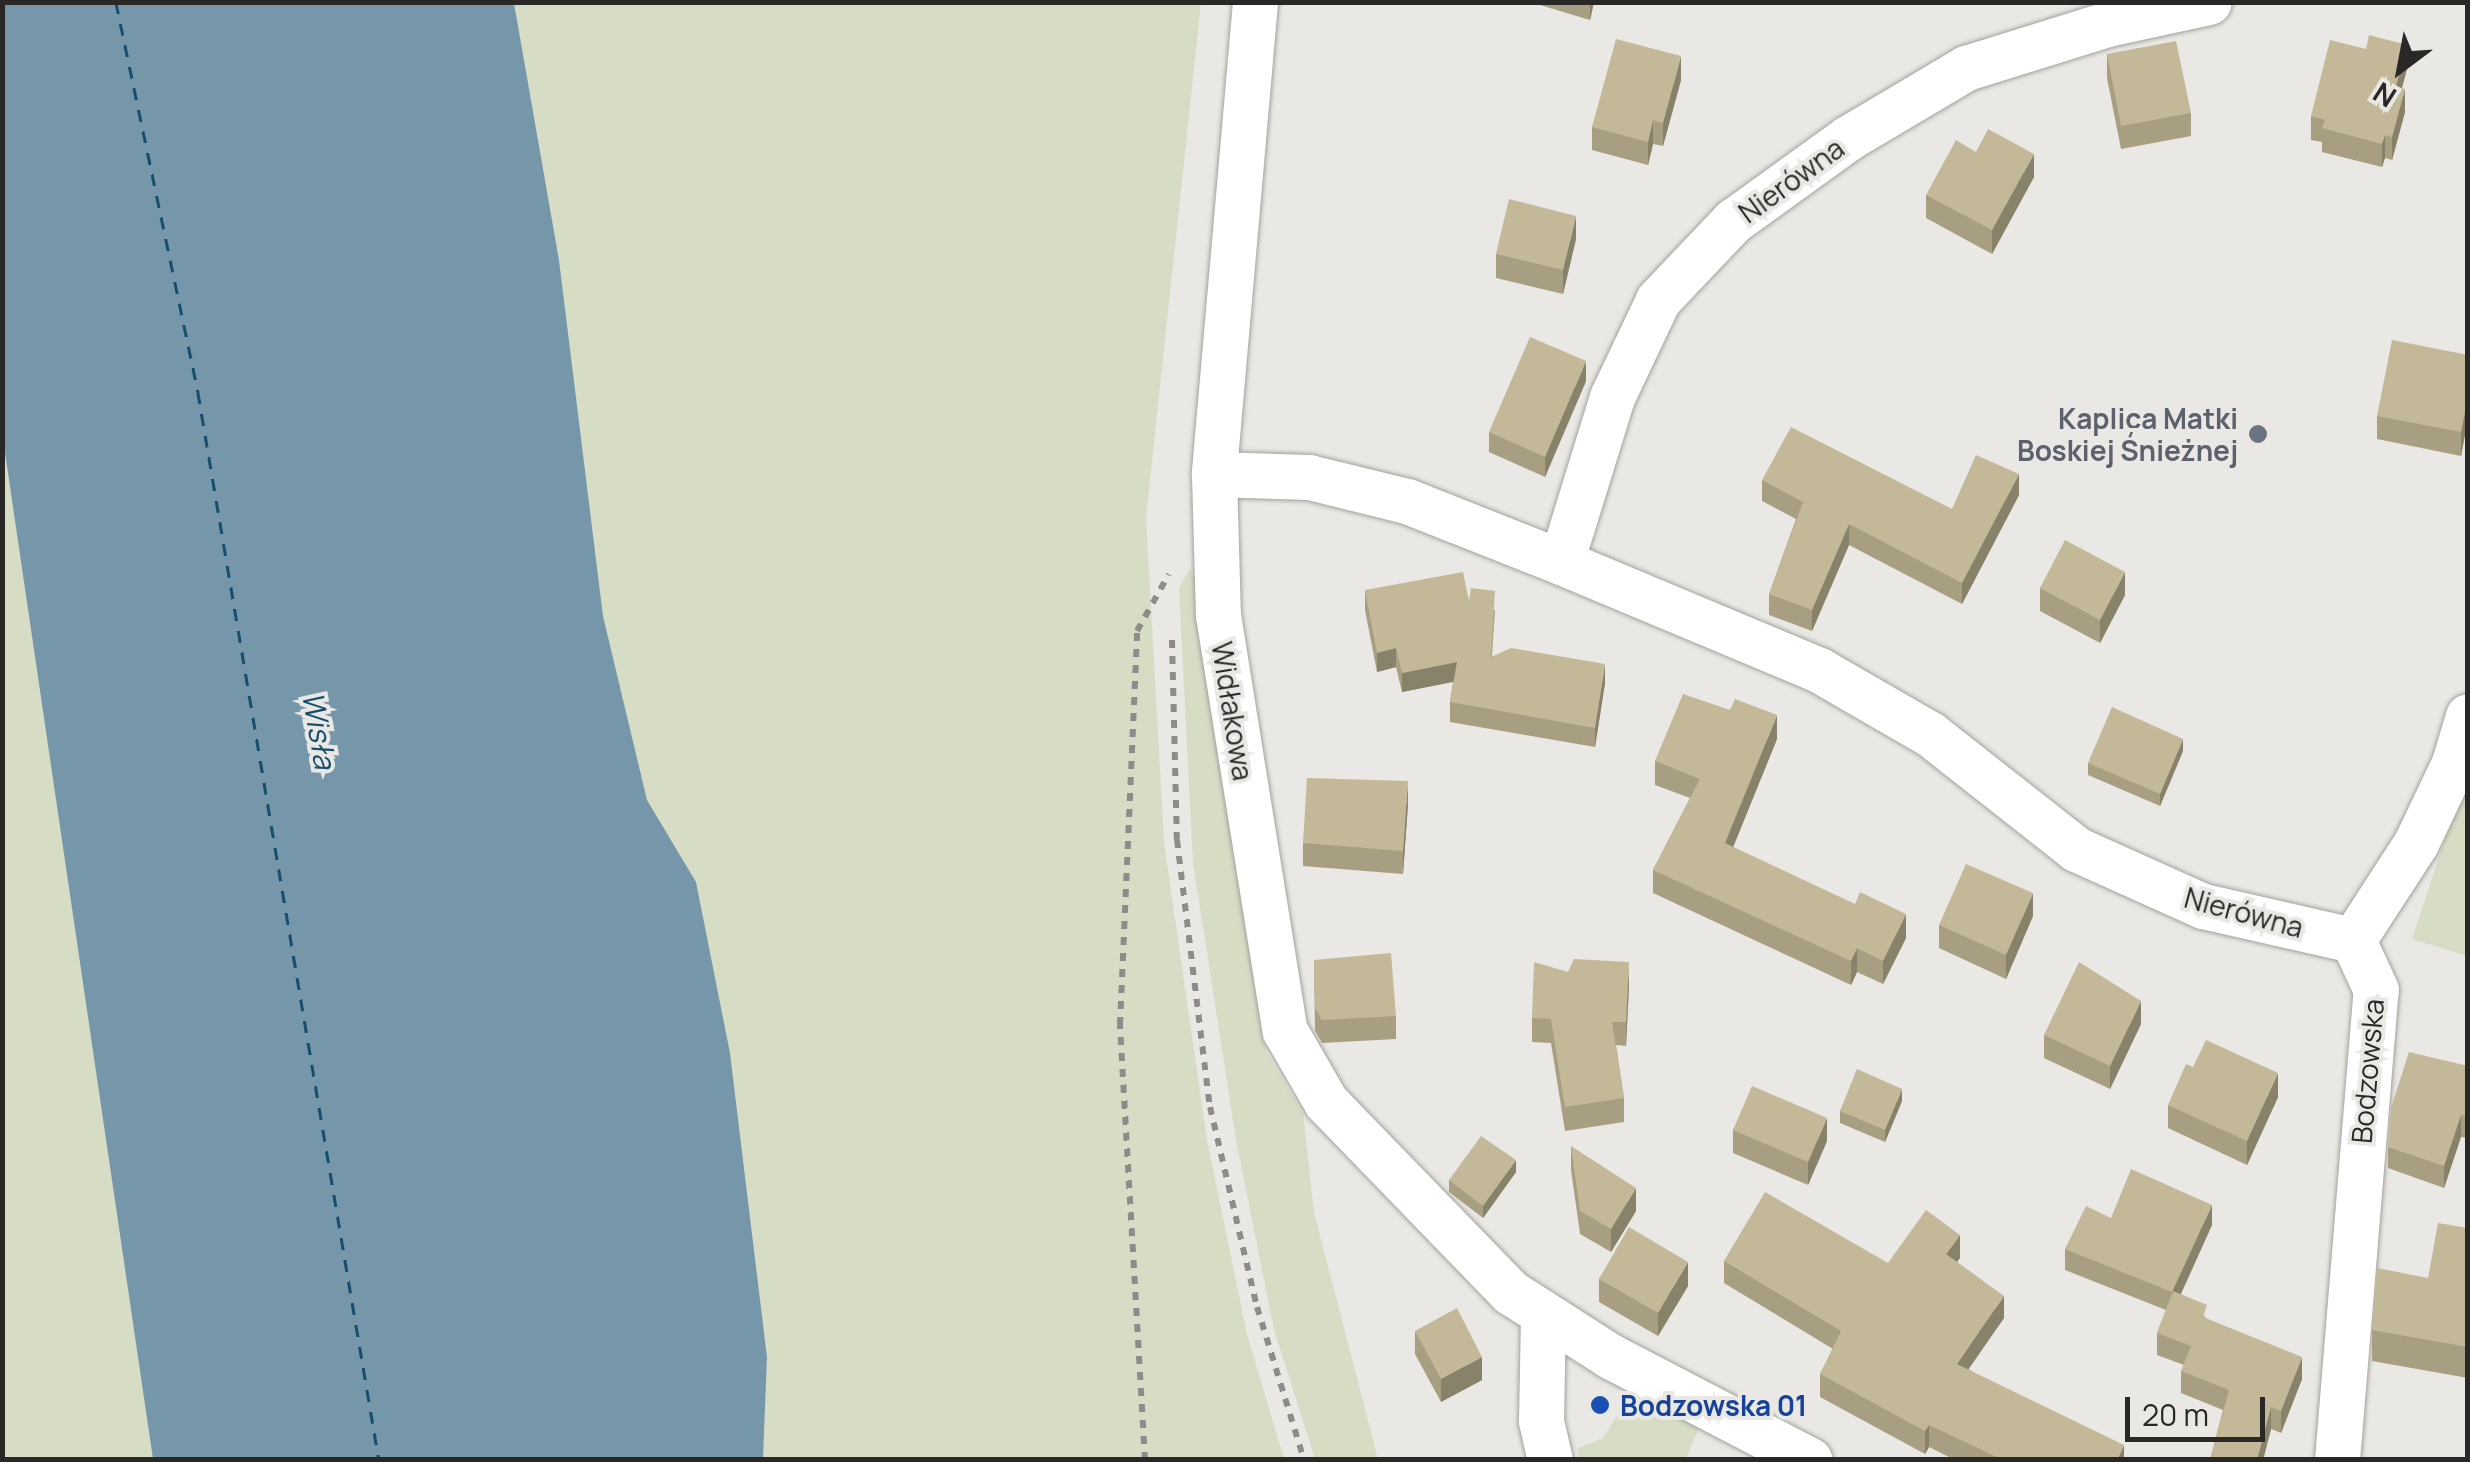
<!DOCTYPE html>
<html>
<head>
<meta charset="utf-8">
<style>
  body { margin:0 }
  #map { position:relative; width:2470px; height:1462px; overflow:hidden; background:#e9e8e4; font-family:Manrope,sans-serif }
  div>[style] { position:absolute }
  .green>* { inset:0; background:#d7ddc5 }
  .water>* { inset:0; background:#7696aa }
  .ferry>* { height:2.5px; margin-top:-1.25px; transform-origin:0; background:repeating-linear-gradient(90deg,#164f6d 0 12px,transparent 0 22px) }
  .path>* { height:6px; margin-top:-3px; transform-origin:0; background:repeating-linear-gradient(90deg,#8d8c8a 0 8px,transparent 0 16px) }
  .roads { filter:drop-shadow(0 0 2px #a3a29e) drop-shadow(0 0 2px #a3a29e) }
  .street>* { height:45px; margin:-22.5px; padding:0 22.5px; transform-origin:22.5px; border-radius:22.5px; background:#fff }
  .wall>* { inset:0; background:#a89f83 }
  .shaded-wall>* { inset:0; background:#88826a }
  .building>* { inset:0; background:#c3b998 }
  .dots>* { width:28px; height:28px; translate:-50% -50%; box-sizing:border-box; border:5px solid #e9e8e4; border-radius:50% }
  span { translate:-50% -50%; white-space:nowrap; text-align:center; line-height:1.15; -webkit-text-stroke:8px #e9e8e4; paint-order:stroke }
  .street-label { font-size:28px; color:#292827 }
  .worship-label { font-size:28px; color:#5b616d; font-weight:700 }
  .right { translate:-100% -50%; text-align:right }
  .transit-label { font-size:28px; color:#164399; font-weight:700 }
  .left { translate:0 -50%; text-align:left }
  .water-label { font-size:30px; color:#164f6d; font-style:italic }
  .frame { position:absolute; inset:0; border:5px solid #292827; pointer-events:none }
  .north { position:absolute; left:2350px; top:20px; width:100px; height:100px; -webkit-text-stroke:8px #e9e8e4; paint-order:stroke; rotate:212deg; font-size:28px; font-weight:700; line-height:40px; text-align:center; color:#292827 }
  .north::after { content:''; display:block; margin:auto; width:35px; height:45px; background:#292827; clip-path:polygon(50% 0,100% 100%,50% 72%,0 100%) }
  .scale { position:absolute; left:2125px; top:1397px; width:140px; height:45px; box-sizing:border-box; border:5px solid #292827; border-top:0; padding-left:12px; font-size:30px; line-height:35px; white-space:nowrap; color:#292827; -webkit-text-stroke:8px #e9e8e4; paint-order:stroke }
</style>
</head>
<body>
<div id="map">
  <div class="green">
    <i style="clip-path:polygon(514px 3px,1201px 3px,1146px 518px,1164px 842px,1207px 1140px,1247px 1334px,1284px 1459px,763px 1459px,767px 1357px,730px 1053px,696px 882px,647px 800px,603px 616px,559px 260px)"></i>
    <i style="clip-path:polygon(3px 378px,155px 1459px,3px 1459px)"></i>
    <i style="clip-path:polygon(1190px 568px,1205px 600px,1266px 1052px,1303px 1113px,1314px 1212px,1378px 1459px,1315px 1459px,1274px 1330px,1236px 1140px,1193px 863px,1179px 588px)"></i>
    <i style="clip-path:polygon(2467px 772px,2467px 956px,2412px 939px)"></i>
    <i style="clip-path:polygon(1640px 1393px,1700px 1425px,1686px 1459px,1578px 1459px,1578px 1448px,1603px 1438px,1631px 1394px)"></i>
  </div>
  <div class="water">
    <i style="clip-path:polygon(2px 3px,514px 3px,559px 260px,603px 616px,647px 800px,696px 882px,730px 1053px,767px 1357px,763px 1459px,153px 1459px,3px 439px)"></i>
  </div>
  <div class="ferry">
    <i style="left:116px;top:2px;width:399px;rotate:78.1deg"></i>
    <i style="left:198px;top:392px;width:1083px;rotate:80.38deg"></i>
  </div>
  <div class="path">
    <i style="left:1172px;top:640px;width:200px;rotate:88.6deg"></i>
    <i style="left:1177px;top:840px;width:269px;rotate:83deg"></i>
    <i style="left:1210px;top:1107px;width:205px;rotate:76.8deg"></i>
    <i style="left:1257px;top:1307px;width:160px;rotate:72.9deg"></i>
    <i style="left:1145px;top:1460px;width:436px;rotate:-93.3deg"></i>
    <i style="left:1120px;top:1025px;width:394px;rotate:-87.5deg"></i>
    <i style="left:1137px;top:631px;width:65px;rotate:-60.7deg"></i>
  </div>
  <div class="roads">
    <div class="street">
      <i style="left:1255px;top:2px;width:474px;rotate:95deg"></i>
      <i style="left:1214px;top:474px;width:141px;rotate:88.4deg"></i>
      <i style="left:1218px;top:615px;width:421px;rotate:80.9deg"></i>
      <i style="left:1285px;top:1031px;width:82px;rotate:60deg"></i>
      <i style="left:1326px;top:1102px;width:264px;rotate:45.9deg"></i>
      <i style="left:1510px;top:1292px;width:119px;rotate:32.6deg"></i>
      <i style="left:1610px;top:1356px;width:225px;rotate:27.5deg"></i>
      <i style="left:1214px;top:474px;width:95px;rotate:1.8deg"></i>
      <i style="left:1309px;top:477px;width:101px;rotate:13.8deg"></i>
      <i style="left:1407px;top:501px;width:166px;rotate:21.6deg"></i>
      <i style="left:1561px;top:562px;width:280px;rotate:22.7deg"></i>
      <i style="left:1819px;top:670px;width:128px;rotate:30deg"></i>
      <i style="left:1930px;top:734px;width:186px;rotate:38.2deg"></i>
      <i style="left:2076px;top:849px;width:139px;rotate:24.2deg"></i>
      <i style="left:2203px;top:906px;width:154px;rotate:12.8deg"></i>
      <i style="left:1561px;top:562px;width:173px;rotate:-72.8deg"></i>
      <i style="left:1612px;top:397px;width:107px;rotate:-64.6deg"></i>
      <i style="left:1658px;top:300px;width:109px;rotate:-46.5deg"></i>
      <i style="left:1733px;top:221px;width:142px;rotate:-35.8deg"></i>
      <i style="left:1848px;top:138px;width:137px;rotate:-30.7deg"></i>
      <i style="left:1966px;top:68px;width:148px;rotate:-17.3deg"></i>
      <i style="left:2107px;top:24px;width:104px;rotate:-12.2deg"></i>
      <i style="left:2353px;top:940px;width:116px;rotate:-57deg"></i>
      <i style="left:2416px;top:843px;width:89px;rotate:-64.6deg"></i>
      <i style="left:2454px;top:763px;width:49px;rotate:-73.4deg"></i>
      <i style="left:1543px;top:1316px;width:105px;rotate:91.1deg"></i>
      <i style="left:1541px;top:1421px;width:40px;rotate:77deg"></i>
      <i style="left:2337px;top:1460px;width:472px;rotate:-85.3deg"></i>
      <i style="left:2376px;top:990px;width:55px;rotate:-114.7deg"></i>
    </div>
  </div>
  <div class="wall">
    <i style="clip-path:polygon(1530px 2px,1594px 2px,1590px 20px)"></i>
    <i style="clip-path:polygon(2107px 54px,2191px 113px,2191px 136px,2121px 149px,2107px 78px)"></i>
    <i style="clip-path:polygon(2407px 69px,2402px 88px,2405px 112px,2392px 160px,2385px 158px,2382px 167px,2322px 152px,2322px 142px,2311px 140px,2311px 116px)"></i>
    <i style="clip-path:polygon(1681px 80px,1663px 146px,1653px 144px,1648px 165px,1592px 150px,1592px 127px)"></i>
    <i style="clip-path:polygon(1976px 152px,2034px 177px,1992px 254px,1926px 218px,1926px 195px)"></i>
    <i style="clip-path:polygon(1576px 239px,1563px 294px,1496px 278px,1496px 254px)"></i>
    <i style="clip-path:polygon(2468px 355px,2468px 419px,2461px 456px,2377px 439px,2377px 416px)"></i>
    <i style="clip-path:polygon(1586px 381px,1545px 477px,1489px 452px,1489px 432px)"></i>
    <i style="clip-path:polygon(1762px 480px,1952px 509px,2019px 495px,1962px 604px,1849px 545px,1812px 631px,1769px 615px,1769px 594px,1796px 519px,1762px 501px)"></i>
    <i style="clip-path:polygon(2040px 588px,2125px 595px,2100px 643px,2040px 611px)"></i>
    <i style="clip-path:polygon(1365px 590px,1469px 601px,1495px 610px,1492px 656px,1605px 683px,1595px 747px,1450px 722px,1450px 702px,1453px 682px,1402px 692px,1396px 667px,1377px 672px,1365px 610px)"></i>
    <i style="clip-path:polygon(1777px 739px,1733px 847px,1906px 938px,1883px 984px,1857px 972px,1851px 985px,1653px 893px,1653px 870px,1690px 798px,1655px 785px,1655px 761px)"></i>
    <i style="clip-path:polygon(2183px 751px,2160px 806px,2088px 775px,2088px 763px)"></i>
    <i style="clip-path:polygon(1408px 804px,1403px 874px,1303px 866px,1303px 843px)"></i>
    <i style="clip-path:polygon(2033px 916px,2006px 979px,1939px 948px,1939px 925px)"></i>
    <i style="clip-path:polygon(1314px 960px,1396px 1016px,1396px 1039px,1322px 1043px,1315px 1031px)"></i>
    <i style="clip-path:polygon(1568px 972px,1629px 985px,1626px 1046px,1616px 1045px,1624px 1098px,1624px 1122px,1565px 1131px,1551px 1043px,1532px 1042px,1532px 1018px)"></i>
    <i style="clip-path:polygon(2141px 1024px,2110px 1089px,2044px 1058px,2044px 1035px)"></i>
    <i style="clip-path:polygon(2468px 1066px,2468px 1138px,2461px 1137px,2444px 1188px,2388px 1168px,2388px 1147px)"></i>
    <i style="clip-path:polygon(2278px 1097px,2247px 1165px,2168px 1128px,2168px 1105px)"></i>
    <i style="clip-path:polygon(1902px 1101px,1885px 1142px,1840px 1123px,1840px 1111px)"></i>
    <i style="clip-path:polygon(1733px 1130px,1827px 1141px,1808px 1185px,1733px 1153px)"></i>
    <i style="clip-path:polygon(1571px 1146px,1636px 1211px,1611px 1252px,1580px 1234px,1571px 1170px)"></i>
    <i style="clip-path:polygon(1516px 1172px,1483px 1218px,1449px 1192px,1449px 1180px)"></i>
    <i style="clip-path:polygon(2111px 1218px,2212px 1225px,2181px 1294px,2207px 1319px,2302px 1379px,2281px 1433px,2271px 1429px,2263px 1460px,2210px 1460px,2223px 1410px,2181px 1393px,2181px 1371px,2184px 1365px,2157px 1355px,2157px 1333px,2166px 1310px,2065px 1270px,2065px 1249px)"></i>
    <i style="clip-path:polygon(2468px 1228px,2468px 1378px,2372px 1361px,2372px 1330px,2428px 1278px)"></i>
    <i style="clip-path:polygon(1960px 1258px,1957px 1262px,2004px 1318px,1968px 1369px,2124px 1460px,1955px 1460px,1929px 1447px,1925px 1454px,1820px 1397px,1820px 1374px,1833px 1349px,1724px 1283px,1724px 1261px,1888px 1263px)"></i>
    <i style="clip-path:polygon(1599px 1279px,1688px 1286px,1658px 1336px,1599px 1302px)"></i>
    <i style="clip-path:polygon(1415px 1331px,1482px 1380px,1441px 1402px,1415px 1354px)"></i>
  </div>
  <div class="shaded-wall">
    <i style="clip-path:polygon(1590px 2px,1594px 2px,1590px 20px)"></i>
    <i style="clip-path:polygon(2407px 45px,2407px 69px,2396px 110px,2396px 86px)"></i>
    <i style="clip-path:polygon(1681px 56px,1681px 80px,1663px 146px,1663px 123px)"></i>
    <i style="clip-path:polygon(2405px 89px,2405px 112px,2392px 160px,2392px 137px)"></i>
    <i style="clip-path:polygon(1653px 120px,1653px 144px,1648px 165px,1648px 142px)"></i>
    <i style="clip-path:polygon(2385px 135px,2385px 158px,2382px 167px,2382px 144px)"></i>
    <i style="clip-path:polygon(2034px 154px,2034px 177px,1992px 254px,1992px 230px)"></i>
    <i style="clip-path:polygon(1576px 216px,1576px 239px,1563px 294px,1563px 270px)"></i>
    <i style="clip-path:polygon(1586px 361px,1586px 381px,1545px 477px,1545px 457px)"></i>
    <i style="clip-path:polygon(2468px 396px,2468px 419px,2461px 456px,2461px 432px)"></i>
    <i style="clip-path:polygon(2019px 474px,2019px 495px,1962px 604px,1962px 583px)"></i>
    <i style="clip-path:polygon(1849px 524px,1849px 545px,1812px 631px,1812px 610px)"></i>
    <i style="clip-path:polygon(2125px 572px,2125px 595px,2100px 643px,2100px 620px)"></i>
    <i style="clip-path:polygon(1396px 648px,1396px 667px,1377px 672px,1377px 653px)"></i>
    <i style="clip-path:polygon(1457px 662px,1457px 681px,1402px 692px,1402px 673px)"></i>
    <i style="clip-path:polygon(1605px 664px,1605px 683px,1595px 747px,1595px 728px)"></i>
    <i style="clip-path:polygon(1777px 715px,1777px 739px,1725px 867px,1725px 843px)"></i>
    <i style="clip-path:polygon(2183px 739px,2183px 751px,2160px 806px,2160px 794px)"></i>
    <i style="clip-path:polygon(1408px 781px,1408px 804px,1403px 874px,1403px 851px)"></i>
    <i style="clip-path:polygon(2033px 893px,2033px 916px,2006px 979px,2006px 955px)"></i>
    <i style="clip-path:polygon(1906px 914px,1906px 938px,1883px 984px,1883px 961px)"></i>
    <i style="clip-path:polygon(1857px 948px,1857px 972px,1851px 985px,1851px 961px)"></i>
    <i style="clip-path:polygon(1629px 962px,1629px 985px,1626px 1046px,1626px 1022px)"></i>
    <i style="clip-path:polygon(2141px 1001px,2141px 1024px,2110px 1089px,2110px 1066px)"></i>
    <i style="clip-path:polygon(2278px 1073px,2278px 1097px,2247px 1165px,2247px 1141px)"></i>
    <i style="clip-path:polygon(1902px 1089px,1902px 1101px,1885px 1142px,1885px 1130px)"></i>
    <i style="clip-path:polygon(2461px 1115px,2461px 1137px,2444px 1188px,2444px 1166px)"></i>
    <i style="clip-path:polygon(1827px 1118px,1827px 1141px,1808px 1185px,1808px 1162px)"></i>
    <i style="clip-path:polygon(1516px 1160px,1516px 1172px,1483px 1218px,1483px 1206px)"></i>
    <i style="clip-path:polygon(1636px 1188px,1636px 1211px,1611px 1252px,1611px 1229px)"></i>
    <i style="clip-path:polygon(2212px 1205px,2212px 1225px,2172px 1313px,2172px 1292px)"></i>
    <i style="clip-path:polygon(1960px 1235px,1960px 1258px,1946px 1277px,1946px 1254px)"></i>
    <i style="clip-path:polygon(1688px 1262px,1688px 1286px,1658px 1336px,1658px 1313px)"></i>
    <i style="clip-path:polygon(2004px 1296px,2004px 1318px,1957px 1386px,1957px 1364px)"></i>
    <i style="clip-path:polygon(1482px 1357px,1482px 1380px,1441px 1402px,1441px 1379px)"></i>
    <i style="clip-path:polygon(2302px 1357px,2302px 1379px,2281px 1433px,2281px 1411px)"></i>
    <i style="clip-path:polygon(2271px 1407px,2271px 1429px,2263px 1460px,2257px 1460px)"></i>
    <i style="clip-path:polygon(1929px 1425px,1929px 1447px,1925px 1454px,1925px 1431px)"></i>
    <i style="clip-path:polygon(2124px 1445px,2124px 1460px,2117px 1460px)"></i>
  </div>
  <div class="building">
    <i style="clip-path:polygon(2369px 35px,2407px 45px,2396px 86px,2405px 89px,2392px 137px,2385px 135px,2382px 144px,2322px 128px,2325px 120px,2311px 116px,2330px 40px,2366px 49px)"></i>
    <i style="clip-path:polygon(1616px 39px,1681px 56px,1663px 123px,1653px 120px,1648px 142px,1592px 127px)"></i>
    <i style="clip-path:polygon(2176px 41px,2191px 113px,2121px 126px,2107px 54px)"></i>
    <i style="clip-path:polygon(1988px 129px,2034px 154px,1992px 230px,1926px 195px,1956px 140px,1976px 152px)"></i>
    <i style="clip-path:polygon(1509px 199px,1576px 216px,1563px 270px,1496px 254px)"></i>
    <i style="clip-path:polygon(1530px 337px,1586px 361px,1545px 457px,1489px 432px)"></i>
    <i style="clip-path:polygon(2392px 340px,2468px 355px,2468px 396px,2461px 432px,2377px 416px)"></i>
    <i style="clip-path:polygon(1791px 427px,1952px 509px,1976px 455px,2019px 474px,1962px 583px,1849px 524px,1812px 610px,1769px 594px,1803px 502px,1762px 480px)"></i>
    <i style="clip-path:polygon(2065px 540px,2125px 572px,2100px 620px,2040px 588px)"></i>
    <i style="clip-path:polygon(1463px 572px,1469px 601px,1471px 588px,1495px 591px,1491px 657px,1511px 648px,1605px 664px,1595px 728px,1450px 702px,1457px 662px,1402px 673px,1396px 648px,1377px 653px,1365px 590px)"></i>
    <i style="clip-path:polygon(1683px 694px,1730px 710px,1735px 699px,1777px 715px,1725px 843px,1855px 904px,1860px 892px,1906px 914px,1883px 961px,1857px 948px,1851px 961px,1653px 870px,1700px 779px,1655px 761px)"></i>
    <i style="clip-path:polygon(2112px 707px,2183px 739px,2160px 794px,2088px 763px)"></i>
    <i style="clip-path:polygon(1307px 778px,1408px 781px,1403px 851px,1303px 843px)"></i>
    <i style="clip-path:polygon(1966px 864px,2033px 893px,2006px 955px,1939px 925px)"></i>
    <i style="clip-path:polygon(1391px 953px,1396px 1016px,1322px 1020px,1315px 1008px,1314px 960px)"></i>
    <i style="clip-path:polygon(1574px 959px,1629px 962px,1626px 1022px,1612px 1022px,1624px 1098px,1565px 1107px,1551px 1019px,1532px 1018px,1534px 962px,1568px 972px)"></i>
    <i style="clip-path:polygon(2079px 962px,2141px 1001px,2110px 1066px,2044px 1035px)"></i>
    <i style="clip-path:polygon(2206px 1040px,2278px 1073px,2247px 1141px,2168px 1105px,2186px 1064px,2193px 1067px)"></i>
    <i style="clip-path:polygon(2409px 1052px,2468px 1066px,2468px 1116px,2461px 1115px,2444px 1166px,2388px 1147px,2391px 1108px)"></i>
    <i style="clip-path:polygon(1857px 1069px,1902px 1089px,1885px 1130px,1840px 1111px)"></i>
    <i style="clip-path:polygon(1752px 1086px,1827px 1118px,1808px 1162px,1733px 1130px)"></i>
    <i style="clip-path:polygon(1481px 1136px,1516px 1160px,1483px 1206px,1449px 1180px)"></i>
    <i style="clip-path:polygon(1571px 1146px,1636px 1188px,1611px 1229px,1580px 1211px)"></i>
    <i style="clip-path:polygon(2131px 1169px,2212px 1205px,2172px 1292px,2065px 1249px,2086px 1206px,2111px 1218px)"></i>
    <i style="clip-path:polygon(1765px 1192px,1888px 1263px,1926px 1210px,1960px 1235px,1946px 1254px,2004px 1296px,1957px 1364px,2124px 1445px,2117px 1460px,2003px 1460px,1929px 1425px,1925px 1431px,1820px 1374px,1841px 1331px,1724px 1261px)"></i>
    <i style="clip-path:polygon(2438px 1223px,2468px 1228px,2468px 1347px,2372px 1330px,2377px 1268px,2428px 1278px)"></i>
    <i style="clip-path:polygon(1629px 1227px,1688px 1262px,1658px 1313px,1599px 1279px)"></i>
    <i style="clip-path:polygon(2173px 1291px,2207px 1305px,2203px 1317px,2302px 1357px,2281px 1411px,2271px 1407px,2257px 1460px,2210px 1460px,2229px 1390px,2181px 1371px,2191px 1346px,2157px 1333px)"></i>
    <i style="clip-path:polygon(1457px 1308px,1482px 1357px,1441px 1379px,1415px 1331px)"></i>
  </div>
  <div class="dots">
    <i style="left:2258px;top:434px;background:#6b7280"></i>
    <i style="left:1600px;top:1405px;background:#1a4fb4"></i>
  </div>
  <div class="street-label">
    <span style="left:1791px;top:180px;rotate:-36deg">Nierówna</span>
    <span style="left:1233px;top:711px;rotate:81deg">Widłakowa</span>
    <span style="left:2244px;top:912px;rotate:15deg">Nierówna</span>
    <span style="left:2367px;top:1071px;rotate:-85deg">Bodzowska</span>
  </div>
  <div class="worship-label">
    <span class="right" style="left:2238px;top:434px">Kaplica Matki<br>Boskiej Śnieżnej</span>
  </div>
  <div class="transit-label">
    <span class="left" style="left:1620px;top:1405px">Bodzowska 01</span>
  </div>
  <div class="water-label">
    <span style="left:319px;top:730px;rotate:80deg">Wisła</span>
  </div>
  <div class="frame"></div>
  <div class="north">N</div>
  <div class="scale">20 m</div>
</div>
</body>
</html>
